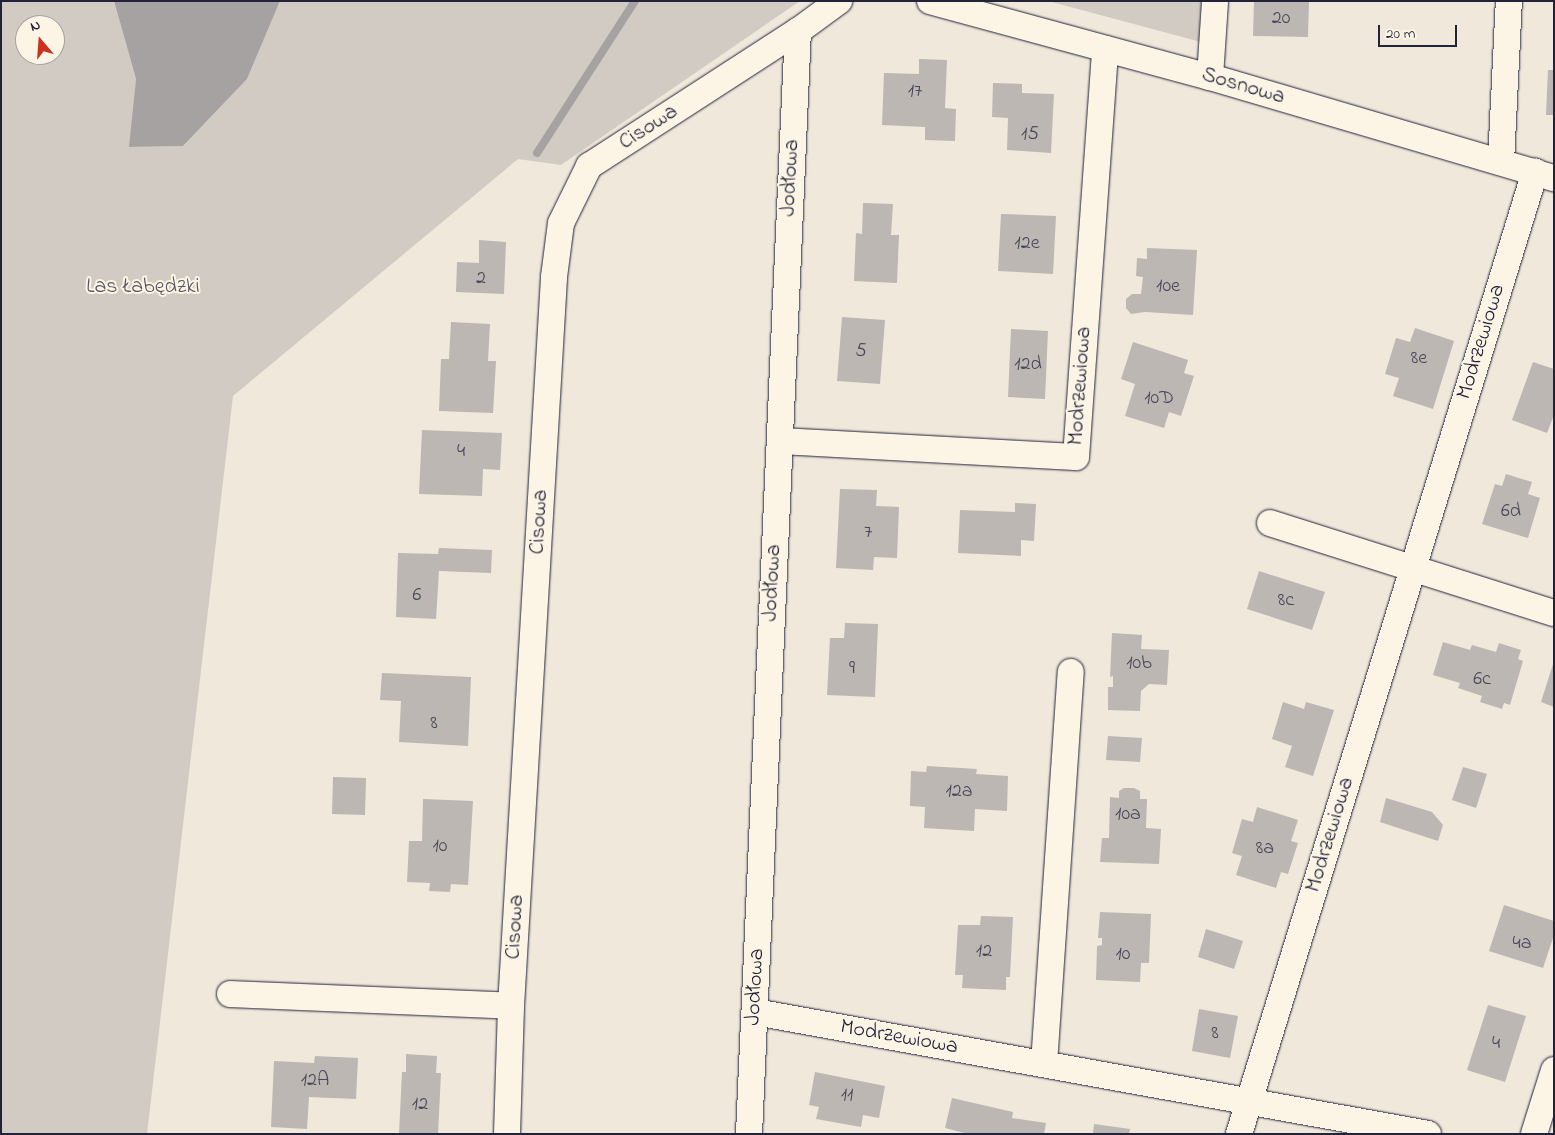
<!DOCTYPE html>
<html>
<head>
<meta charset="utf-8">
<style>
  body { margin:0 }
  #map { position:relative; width:1555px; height:1135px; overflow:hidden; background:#efe8db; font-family:"Indie Flower",sans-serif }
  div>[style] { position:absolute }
  .green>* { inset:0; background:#d1cbc3 }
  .water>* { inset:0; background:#a6a2a2 }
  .stream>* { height:8px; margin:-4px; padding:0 4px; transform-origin:4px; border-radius:4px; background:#a6a2a2 }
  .building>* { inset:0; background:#bcb7b3 }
  .roads { filter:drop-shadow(0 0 1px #22223b) drop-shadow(0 0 1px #22223b) }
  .minor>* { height:26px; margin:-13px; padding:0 13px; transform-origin:13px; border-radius:13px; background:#fcf5e5 }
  span { translate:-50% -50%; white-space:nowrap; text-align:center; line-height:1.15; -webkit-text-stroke:4px #fcf5e5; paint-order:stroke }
  .number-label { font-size:20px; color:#484759 }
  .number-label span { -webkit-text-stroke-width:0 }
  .street-label { font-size:22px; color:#22223b }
  .park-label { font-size:22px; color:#575564 }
  .frame { position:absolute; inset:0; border:2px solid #22223b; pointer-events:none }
  .north { position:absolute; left:15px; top:15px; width:50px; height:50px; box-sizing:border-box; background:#fcf5e5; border:1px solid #a5a1a1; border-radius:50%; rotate:342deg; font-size:14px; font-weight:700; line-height:20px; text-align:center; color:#22223b }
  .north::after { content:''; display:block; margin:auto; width:18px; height:22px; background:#c8321e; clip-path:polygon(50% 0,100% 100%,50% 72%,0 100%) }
  .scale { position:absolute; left:1378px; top:25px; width:79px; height:22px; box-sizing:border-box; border:2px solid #22223b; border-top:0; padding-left:6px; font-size:15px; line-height:18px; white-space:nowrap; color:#22223b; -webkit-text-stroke:4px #fcf5e5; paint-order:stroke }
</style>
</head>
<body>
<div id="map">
  <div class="green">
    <i style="clip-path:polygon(evenodd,1px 1px,114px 1px,136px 79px,130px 147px,183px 146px,247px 79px,280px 1px,800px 1px,561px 165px,518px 159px,233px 396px,147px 1134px,1px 1134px,1px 1px,25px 25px,55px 25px,55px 55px,25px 55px,25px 25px)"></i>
    <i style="clip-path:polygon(1048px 1px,1203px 1px,1201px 42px)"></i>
  </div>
  <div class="water">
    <i style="clip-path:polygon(114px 1px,280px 1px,247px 79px,183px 146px,129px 147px,136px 79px)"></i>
  </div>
  <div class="stream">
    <i style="left:537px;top:153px;width:181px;rotate:-57.2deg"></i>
  </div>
  <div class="building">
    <i style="clip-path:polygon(1254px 1px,1309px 1px,1308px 37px,1253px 36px)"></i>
    <i style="clip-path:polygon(919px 59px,947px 60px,945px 108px,956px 109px,955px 141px,925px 140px,925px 127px,882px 125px,884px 73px,919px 74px)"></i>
    <i style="clip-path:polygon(1548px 70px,1554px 70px,1554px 115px,1546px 115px)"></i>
    <i style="clip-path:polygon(993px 83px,1022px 84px,1022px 93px,1054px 94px,1051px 153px,1007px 150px,1008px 118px,992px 117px)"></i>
    <i style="clip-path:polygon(863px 203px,893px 204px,891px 235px,899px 235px,897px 283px,854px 281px,856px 233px,862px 234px)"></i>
    <i style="clip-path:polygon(1001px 214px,1056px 216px,1053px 274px,998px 271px)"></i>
    <i style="clip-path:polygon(479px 240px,506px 242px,504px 294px,456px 292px,457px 262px,479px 263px)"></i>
    <i style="clip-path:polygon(1147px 248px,1197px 250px,1193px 315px,1145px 312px,1131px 314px,1126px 308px,1126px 299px,1132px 294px,1141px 294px,1143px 277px,1136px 276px,1137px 258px,1147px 259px)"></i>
    <i style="clip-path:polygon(842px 317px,885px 320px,880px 384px,837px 381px)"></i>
    <i style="clip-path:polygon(451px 322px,490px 324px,488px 361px,496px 361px,493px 413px,439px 411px,441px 359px,449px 359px)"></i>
    <i style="clip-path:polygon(1415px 328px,1454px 341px,1433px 409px,1393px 396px,1399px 378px,1385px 374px,1396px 338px,1410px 342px)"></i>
    <i style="clip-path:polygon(1011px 329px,1048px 331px,1045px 399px,1008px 397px)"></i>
    <i style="clip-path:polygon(1133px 342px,1188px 360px,1184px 373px,1194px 376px,1181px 416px,1169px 412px,1164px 428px,1125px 416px,1135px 384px,1121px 379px)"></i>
    <i style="clip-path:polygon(1533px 362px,1554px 369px,1554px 415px,1547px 433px,1512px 420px)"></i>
    <i style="clip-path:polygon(422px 430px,502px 433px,500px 470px,483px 469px,482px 496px,419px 494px)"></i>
    <i style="clip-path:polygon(1506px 474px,1532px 482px,1528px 494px,1540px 498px,1528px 538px,1482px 524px,1495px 484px,1502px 486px)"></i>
    <i style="clip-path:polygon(840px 489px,877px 490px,876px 506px,899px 507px,897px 558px,874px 557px,873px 570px,836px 568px)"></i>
    <i style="clip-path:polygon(1015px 503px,1036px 504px,1034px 541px,1021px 540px,1021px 556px,958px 553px,960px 510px,1015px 512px)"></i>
    <i style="clip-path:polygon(439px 548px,492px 550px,491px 573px,439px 571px,436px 619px,396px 617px,398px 553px,438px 554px)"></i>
    <i style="clip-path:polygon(1259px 571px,1325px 592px,1312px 630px,1247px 609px)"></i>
    <i style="clip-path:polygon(845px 623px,878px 624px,875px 697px,827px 695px,830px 638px,844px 638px)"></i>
    <i style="clip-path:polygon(1112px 633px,1142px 635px,1141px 649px,1169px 650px,1167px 685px,1149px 684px,1141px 691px,1140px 711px,1108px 710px,1108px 687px,1113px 687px,1113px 676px,1110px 677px)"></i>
    <i style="clip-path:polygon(1443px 642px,1470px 650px,1472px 645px,1496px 652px,1499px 643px,1521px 650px,1518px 659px,1523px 661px,1510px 705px,1504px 703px,1502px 709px,1480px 702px,1482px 696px,1458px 688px,1460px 683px,1433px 675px)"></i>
    <i style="clip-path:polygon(1553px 664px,1554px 664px,1554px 707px,1541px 702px)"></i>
    <i style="clip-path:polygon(382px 673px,471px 677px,468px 746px,399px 742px,401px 701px,380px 700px)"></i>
    <i style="clip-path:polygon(1283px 702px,1304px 709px,1306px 702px,1334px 710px,1313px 776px,1285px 767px,1292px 746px,1272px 739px)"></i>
    <i style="clip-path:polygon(1108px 736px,1142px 738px,1140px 762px,1106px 760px)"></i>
    <i style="clip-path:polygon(927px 766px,977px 769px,976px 774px,1008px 776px,1007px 811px,975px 809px,974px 831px,924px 828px,925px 807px,910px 806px,911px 771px,926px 772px)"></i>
    <i style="clip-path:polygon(1463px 767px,1487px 774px,1476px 808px,1452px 800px)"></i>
    <i style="clip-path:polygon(333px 777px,366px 778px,365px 815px,332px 814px)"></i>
    <i style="clip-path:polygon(1124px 788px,1134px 788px,1140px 791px,1140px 799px,1147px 799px,1146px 828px,1161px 829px,1159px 864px,1100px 862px,1102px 838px,1109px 838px,1110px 797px,1119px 798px,1119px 791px)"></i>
    <i style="clip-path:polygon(1386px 798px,1432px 812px,1443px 825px,1438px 841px,1380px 822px)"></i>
    <i style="clip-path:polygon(423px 799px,473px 801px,468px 885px,451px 884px,450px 892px,429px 891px,430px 883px,407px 882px,409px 841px,422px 841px)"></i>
    <i style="clip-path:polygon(1257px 807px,1298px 820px,1291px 841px,1298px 843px,1288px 874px,1281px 872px,1276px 888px,1236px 875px,1242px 856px,1232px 853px,1242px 819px,1253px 822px)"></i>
    <i style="clip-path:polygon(1504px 905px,1554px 921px,1554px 935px,1543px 968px,1489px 951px)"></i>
    <i style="clip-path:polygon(1100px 912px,1151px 914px,1149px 963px,1141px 963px,1140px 982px,1096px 980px,1097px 946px,1102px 945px,1102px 938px,1098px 938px)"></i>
    <i style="clip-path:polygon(981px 916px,1013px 917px,1010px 977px,1006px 977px,1006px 990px,962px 988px,963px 975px,955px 975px,958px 925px,980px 925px)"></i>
    <i style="clip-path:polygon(1206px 929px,1243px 941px,1234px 969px,1198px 957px)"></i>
    <i style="clip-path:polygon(1488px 1005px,1526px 1016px,1505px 1082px,1467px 1070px)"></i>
    <i style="clip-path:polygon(1199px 1009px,1238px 1016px,1230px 1058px,1192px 1051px)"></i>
    <i style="clip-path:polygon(406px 1054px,437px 1056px,436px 1073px,441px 1073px,438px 1134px,399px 1134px,402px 1072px,406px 1072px)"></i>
    <i style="clip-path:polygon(315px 1056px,358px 1058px,356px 1099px,309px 1097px,307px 1129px,271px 1127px,274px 1061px,314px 1063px)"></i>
    <i style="clip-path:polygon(815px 1072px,885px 1086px,879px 1118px,863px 1115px,861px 1127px,816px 1119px,819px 1107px,809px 1105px)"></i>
    <i style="clip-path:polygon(952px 1098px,1013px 1112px,1012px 1118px,1046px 1123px,1044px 1134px,968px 1134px,945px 1128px)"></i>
    <i style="clip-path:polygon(1094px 1124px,1130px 1129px,1129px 1134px,1093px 1134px)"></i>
  </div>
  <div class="roads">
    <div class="minor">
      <i style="left:930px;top:1px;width:290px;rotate:15.2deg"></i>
      <i style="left:1210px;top:77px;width:359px;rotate:16.4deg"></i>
      <i style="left:1210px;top:77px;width:76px;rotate:-86.2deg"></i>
      <i style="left:1501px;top:162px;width:161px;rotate:-87.2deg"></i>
      <i style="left:780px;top:441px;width:296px;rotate:3.1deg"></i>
      <i style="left:1076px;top:457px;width:409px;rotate:-85.9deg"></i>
      <i style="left:1270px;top:523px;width:298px;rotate:17.6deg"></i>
      <i style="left:230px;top:994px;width:281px;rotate:2.4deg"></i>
      <i style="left:755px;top:1012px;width:684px;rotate:10.27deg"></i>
      <i style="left:1044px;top:1064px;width:393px;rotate:-86.1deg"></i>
      <i style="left:507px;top:1134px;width:128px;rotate:-88.2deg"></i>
      <i style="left:511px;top:1006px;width:730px;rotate:-86.62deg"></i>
      <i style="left:554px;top:277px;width:54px;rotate:-82.6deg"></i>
      <i style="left:561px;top:223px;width:64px;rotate:-63.8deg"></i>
      <i style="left:589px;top:166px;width:249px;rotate:-32.9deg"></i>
      <i style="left:798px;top:31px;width:51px;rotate:-36.2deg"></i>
      <i style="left:749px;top:1134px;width:1104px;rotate:-87.46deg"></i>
      <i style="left:1239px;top:1134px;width:1007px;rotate:-72.9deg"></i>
      <i style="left:1534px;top:1134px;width:67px;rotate:-72.6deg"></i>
    </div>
  </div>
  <div class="number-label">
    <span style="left:1281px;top:18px">20</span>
    <span style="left:915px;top:91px">17</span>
    <span style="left:1030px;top:134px">15</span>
    <span style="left:1027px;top:243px">12e</span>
    <span style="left:481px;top:278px">2</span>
    <span style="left:1168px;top:286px">10e</span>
    <span style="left:861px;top:351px">5</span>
    <span style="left:1419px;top:358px">8e</span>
    <span style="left:1028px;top:364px">12d</span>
    <span style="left:1159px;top:398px">10D</span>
    <span style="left:461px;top:451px">4</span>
    <span style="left:1511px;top:511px">6d</span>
    <span style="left:868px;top:532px">7</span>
    <span style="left:417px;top:595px">6</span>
    <span style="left:1286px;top:600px">8c</span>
    <span style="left:1139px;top:663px">10b</span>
    <span style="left:852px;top:668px">9</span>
    <span style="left:1482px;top:679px">6c</span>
    <span style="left:434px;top:723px">8</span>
    <span style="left:959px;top:791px">12a</span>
    <span style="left:1128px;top:814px">10a</span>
    <span style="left:440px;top:846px">10</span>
    <span style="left:1265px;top:848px">8a</span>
    <span style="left:1522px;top:943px">4a</span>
    <span style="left:984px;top:951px">12</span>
    <span style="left:1123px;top:954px">10</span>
    <span style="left:1215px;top:1033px">8</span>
    <span style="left:1496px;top:1043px">4</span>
    <span style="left:315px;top:1080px">12A</span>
    <span style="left:847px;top:1095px">11</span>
    <span style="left:420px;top:1104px">12</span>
  </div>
  <div class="street-label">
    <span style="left:1243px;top:87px;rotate:16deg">Sosnowa</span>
    <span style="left:649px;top:128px;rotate:-33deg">Cisowa</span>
    <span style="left:791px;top:178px;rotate:-87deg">Jodłowa</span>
    <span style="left:1482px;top:342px;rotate:-73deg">Modrzewiowa</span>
    <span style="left:1081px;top:386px;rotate:-86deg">Modrzewiowa</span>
    <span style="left:540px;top:522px;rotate:-87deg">Cisowa</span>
    <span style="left:773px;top:583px;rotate:-87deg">Jodłowa</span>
    <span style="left:1331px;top:835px;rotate:-73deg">Modrzewiowa</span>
    <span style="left:516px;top:927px;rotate:-87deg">Cisowa</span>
    <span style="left:756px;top:987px;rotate:-87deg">Jodłowa</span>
    <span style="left:899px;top:1038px;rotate:10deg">Modrzewiowa</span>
  </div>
  <div class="park-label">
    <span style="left:143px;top:288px">Las Łabędzki</span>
  </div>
  <div class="frame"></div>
  <div class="north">N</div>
  <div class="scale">20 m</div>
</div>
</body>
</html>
